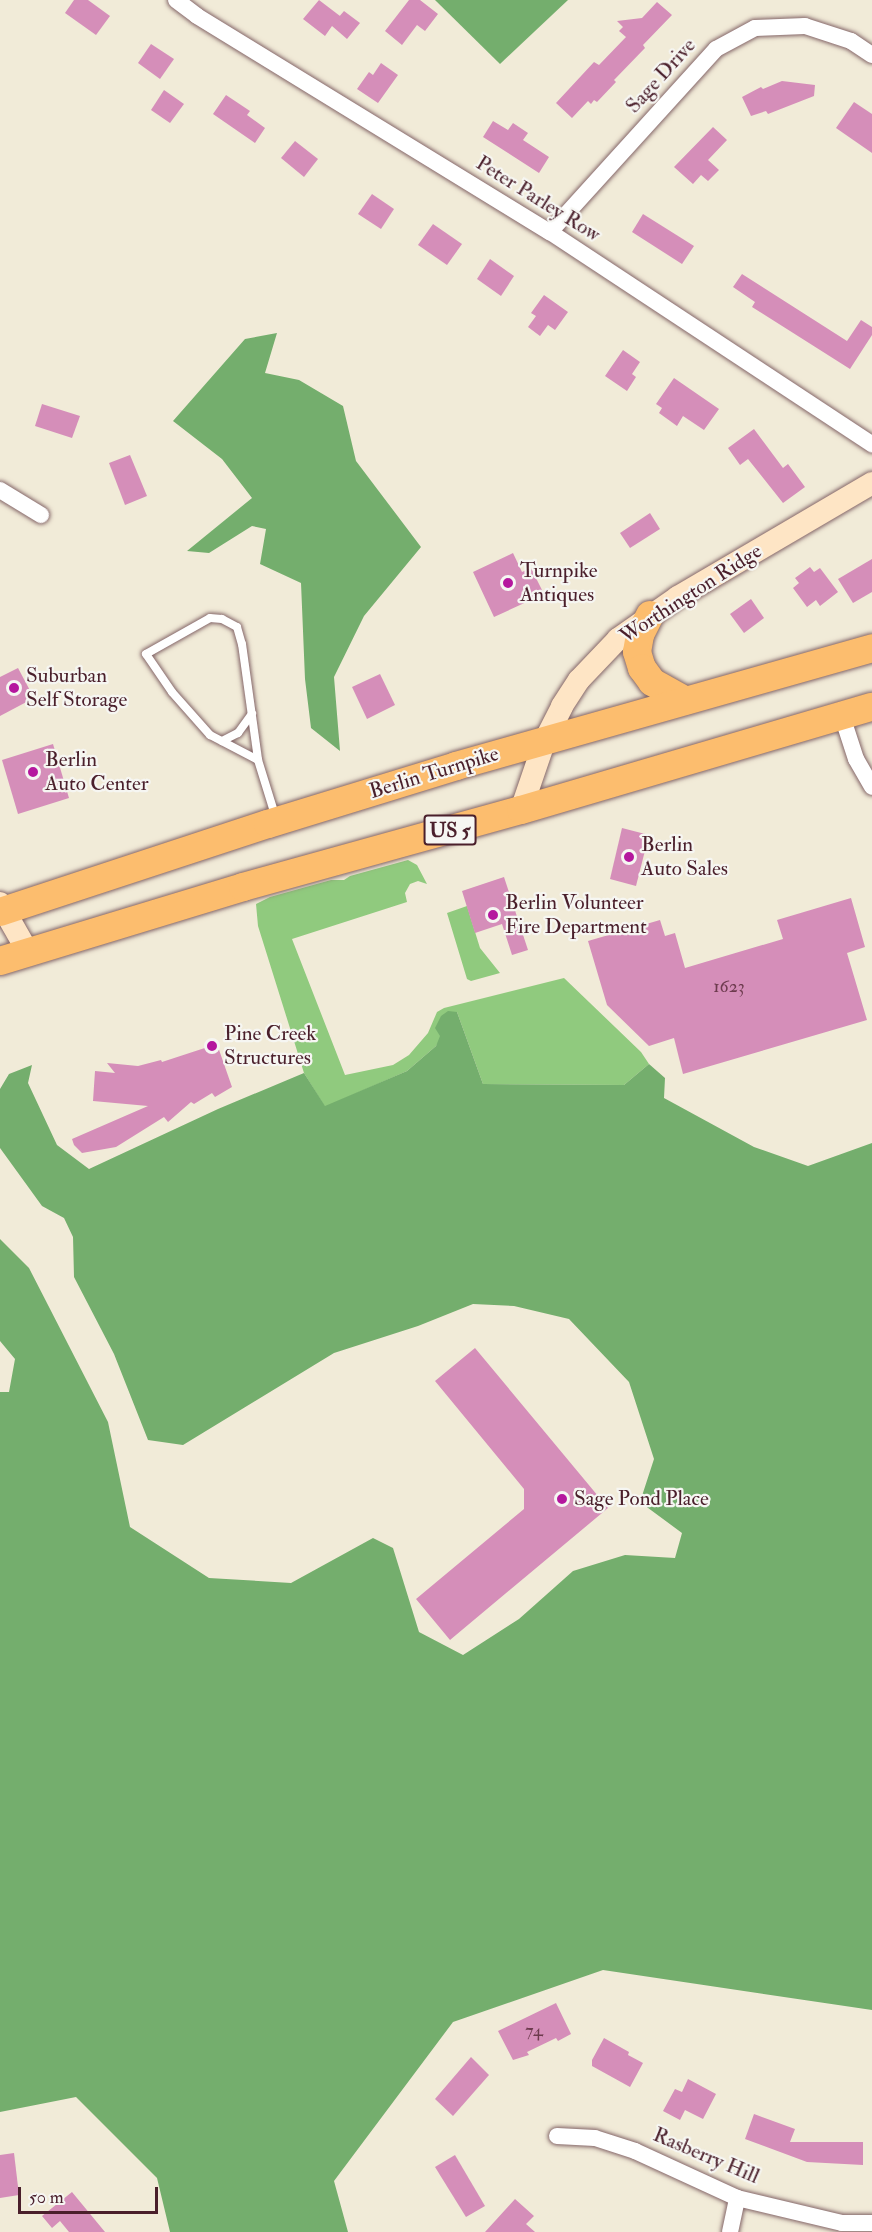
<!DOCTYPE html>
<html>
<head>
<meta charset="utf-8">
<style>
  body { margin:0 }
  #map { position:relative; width:872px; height:2232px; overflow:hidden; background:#f1ebd8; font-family:"IM FELL Double Pica",serif }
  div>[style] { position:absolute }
  .green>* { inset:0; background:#90ca7e }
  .forest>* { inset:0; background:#74ae6d }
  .building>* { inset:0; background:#d58eb9 }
  .roads { filter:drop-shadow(0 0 2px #846668) drop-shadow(0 0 2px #846668) }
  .lane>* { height:8px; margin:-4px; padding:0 4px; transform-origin:4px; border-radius:4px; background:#fff }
  .street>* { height:16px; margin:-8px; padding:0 8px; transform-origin:8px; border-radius:8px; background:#fff }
  .secondary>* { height:22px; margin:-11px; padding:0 11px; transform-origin:11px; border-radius:11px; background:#fee5c5 }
  .highway>* { height:28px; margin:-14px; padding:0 14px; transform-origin:14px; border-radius:14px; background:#fcbd6e }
  .dots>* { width:16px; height:16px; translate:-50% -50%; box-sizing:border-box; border:3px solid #f6f6f2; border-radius:50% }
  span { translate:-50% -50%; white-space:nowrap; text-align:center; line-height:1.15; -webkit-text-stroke:4.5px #f6f6f2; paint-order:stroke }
  .number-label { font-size:18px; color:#6d3b4e }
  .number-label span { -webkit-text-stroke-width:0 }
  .shield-label span { padding:2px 4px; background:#f6f6f2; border:2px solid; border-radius:4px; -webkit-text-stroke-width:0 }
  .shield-label { font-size:20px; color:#4a1f2b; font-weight:700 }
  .street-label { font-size:21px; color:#4a1f2b }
  .poi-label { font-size:21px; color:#4a1f2b }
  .left { translate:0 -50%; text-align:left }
  .scale { position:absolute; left:18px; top:2187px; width:140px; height:27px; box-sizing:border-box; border:3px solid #4a1f2b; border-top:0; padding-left:8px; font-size:18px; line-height:21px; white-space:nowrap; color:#4a1f2b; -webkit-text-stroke:4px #f6f6f2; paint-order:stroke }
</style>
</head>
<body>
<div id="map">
  <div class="green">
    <i style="clip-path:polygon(408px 860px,417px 865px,427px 884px,418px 881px,410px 884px,405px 893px,407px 902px,292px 939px,345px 1075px,393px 1065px,409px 1055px,428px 1033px,437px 1012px,444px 1008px,564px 978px,641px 1052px,649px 1064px,624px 1085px,483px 1084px,457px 1012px,436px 1046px,407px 1071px,325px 1107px,304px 1073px,258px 926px,256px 904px,270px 897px,331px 880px,344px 880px,350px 876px)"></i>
    <i style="clip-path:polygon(467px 906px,480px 948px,500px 973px,471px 981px,467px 979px,447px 913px)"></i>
  </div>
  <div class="forest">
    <i style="clip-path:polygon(435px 0,568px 0,500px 64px)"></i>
    <i style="clip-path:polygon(277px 333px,265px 373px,299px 380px,343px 406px,356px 461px,421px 547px,364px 616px,334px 677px,340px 751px,311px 728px,305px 679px,301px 583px,260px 564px,266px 529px,252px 526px,209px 553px,187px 551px,252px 498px,222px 459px,173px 421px,245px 339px)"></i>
    <i style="clip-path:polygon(448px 1011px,457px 1012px,483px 1084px,624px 1085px,649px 1064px,665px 1078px,664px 1098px,754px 1147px,808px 1166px,872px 1143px,872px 2010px,603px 1970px,453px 2022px,334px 2181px,348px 2232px,170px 2232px,157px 2178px,76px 2097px,0 2112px,0 1392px,9px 1392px,15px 1359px,0 1341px,0 1239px,29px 1268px,108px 1422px,130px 1527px,209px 1578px,291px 1583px,373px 1538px,393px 1548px,419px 1632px,463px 1655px,519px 1619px,573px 1571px,625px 1555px,675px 1558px,682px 1533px,640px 1502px,654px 1459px,629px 1382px,569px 1319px,514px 1306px,473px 1304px,418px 1326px,334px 1353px,183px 1445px,148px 1440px,114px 1354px,74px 1277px,73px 1237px,64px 1218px,42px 1206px,0 1148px,0 1089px,9px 1074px,32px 1065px,28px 1083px,57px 1145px,89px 1169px,218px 1109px,304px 1073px,325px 1106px,407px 1071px,436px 1046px,440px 1036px,435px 1028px,441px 1016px)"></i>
  </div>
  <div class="building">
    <i style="clip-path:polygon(74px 0,88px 0,110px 16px,96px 35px,65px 13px)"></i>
    <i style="clip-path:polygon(319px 0,340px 16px,338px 18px,344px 11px,360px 23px,347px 39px,332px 26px,325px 36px,303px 19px)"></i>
    <i style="clip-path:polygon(409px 0,420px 0,438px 14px,425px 31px,417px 25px,402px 45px,385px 31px)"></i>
    <i style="clip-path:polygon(657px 2px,672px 15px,643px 45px,645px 48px,614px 80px,616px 82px,597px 102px,594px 100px,591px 104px,588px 101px,572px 118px,556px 103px,594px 62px,599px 65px,626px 37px,619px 31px,623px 27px,617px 21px,642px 18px)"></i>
    <i style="clip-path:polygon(151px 44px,174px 59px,160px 79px,138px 63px)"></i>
    <i style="clip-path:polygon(381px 63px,398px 75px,378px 103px,357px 89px,369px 72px,373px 75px)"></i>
    <i style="clip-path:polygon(782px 81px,815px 85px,814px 96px,768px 114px,766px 111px,751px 116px,742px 97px,761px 87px,763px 89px)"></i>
    <i style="clip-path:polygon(164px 90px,184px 104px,170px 123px,151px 110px)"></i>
    <i style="clip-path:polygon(226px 95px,250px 111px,247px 115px,265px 128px,255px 143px,213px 114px)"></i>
    <i style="clip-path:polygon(854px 102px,872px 114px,872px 153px,836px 128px)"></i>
    <i style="clip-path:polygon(493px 121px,508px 130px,513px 123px,528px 133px,523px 140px,549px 157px,539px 173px,483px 137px)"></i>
    <i style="clip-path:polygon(713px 127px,727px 140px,708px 160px,719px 170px,708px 181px,701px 175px,693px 184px,674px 167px)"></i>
    <i style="clip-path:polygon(295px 141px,318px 159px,304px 177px,281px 158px)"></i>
    <i style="clip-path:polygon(372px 194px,394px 209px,381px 229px,358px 214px)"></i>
    <i style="clip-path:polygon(643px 214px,694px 246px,682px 264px,632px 232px)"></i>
    <i style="clip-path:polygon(433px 224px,462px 244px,447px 265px,418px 245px)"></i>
    <i style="clip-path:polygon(490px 259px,514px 276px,501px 296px,477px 279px)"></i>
    <i style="clip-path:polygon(742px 274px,847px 341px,861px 320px,872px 327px,872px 335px,850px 369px,752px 307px,755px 302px,733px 287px)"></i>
    <i style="clip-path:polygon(544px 295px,568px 312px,555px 330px,548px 325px,540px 336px,528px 327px,536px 316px,531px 313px)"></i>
    <i style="clip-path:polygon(623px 350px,640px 362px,632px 374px,636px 377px,627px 391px,605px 376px)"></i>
    <i style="clip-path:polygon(674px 378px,719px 409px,704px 430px,683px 416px,677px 426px,659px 413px,662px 408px,656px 404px)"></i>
    <i style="clip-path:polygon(42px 404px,80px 416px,72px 438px,35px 426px)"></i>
    <i style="clip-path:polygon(754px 429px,783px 468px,788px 464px,805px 487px,783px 503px,748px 459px,740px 465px,728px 448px)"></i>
    <i style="clip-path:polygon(130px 455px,147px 496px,125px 505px,109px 463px)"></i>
    <i style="clip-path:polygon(650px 513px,660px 529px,630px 548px,620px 533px)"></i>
    <i style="clip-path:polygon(513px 553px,522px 572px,531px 568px,544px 594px,494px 617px,473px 572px)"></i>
    <i style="clip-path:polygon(872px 559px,872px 592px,853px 603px,838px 579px)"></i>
    <i style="clip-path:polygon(810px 567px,814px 572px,820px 568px,838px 592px,820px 606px,816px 600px,807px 607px,793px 588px,799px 583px,795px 578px)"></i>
    <i style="clip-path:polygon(751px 599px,764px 618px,744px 633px,730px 614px)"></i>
    <i style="clip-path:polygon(18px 668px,34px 698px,0 716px,0 677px)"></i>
    <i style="clip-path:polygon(380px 674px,395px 705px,367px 719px,352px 687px)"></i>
    <i style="clip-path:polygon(53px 744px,69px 798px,18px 814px,2px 760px)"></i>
    <i style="clip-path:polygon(622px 828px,649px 835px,636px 886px,610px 879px)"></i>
    <i style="clip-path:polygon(504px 877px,528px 950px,512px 955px,502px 924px,475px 933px,462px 891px)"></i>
    <i style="clip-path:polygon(851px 898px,865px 947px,847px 953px,867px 1020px,683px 1074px,674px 1038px,649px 1046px,607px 1005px,588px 941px,660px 920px,665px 936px,675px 933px,685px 968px,783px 939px,777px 920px)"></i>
    <i style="clip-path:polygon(217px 1044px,232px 1087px,215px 1097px,212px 1093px,194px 1104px,191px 1102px,168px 1122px,164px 1117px,116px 1147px,82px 1153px,74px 1145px,72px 1139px,148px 1106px,93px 1101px,95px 1071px,115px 1073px,107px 1063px,138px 1066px,161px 1060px,162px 1062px)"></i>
    <i style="clip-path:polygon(475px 1348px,608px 1508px,450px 1640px,416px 1599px,524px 1509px,524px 1489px,435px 1381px)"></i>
    <i style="clip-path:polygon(556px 2003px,571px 2034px,558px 2041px,556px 2038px,527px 2052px,529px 2055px,513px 2060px,498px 2031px)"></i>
    <i style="clip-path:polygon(604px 2038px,629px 2052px,628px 2055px,643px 2063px,630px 2087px,592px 2066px,592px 2060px)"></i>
    <i style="clip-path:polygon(471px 2057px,489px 2075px,453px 2116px,435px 2099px)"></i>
    <i style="clip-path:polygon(688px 2079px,716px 2094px,703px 2119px,685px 2110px,680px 2120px,663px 2111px,675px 2089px,682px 2092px)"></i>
    <i style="clip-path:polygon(754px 2114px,795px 2129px,790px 2142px,863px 2142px,863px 2165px,807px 2162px,745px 2139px)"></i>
    <i style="clip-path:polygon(14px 2153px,19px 2195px,0 2198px,0 2155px)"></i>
    <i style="clip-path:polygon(455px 2155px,485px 2206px,466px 2217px,435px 2167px)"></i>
    <i style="clip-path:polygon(72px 2192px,105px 2232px,69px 2232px,60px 2221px,52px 2228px,42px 2216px)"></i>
    <i style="clip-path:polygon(515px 2199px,534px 2216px,526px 2224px,535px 2232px,485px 2232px)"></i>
  </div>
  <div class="roads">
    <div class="lane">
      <i style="left:222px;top:741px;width:18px;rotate:-27deg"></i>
      <i style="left:238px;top:733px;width:24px;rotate:-54deg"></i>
      <i style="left:258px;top:760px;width:54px;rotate:-152.5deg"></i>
      <i style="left:210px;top:735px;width:57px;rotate:-131.5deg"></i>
      <i style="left:172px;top:692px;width:46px;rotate:-124.4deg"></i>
      <i style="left:146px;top:654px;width:73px;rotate:-29.4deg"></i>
      <i style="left:210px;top:618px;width:12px;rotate:5deg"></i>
      <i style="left:222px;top:619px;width:17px;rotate:28deg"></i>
      <i style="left:237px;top:627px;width:18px;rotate:74deg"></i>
      <i style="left:242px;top:644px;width:117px;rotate:82.1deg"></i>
      <i style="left:258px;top:760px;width:61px;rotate:72.8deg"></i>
    </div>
    <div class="street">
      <i style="left:176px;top:0;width:26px;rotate:37deg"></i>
      <i style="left:197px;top:16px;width:414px;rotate:31.5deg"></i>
      <i style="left:550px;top:232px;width:386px;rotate:33.4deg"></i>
      <i style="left:550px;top:232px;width:247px;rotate:-47.8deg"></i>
      <i style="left:716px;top:49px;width:44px;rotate:-28.3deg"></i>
      <i style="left:755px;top:28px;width:50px;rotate:-2.3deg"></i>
      <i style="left:805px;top:26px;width:48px;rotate:18.1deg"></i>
      <i style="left:851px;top:41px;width:25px;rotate:34deg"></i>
      <i style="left:0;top:490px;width:48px;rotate:31.4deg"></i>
      <i style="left:842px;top:716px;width:45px;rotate:72deg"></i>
      <i style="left:856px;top:759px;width:32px;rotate:60deg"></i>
      <i style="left:557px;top:2136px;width:38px;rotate:3deg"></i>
      <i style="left:595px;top:2138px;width:42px;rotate:18deg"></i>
      <i style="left:635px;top:2151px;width:112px;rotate:24.7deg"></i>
      <i style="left:737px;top:2198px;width:108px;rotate:13.4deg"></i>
      <i style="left:842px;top:2223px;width:30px"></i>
      <i style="left:730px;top:2232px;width:35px;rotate:-78deg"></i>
    </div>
    <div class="secondary">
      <i style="left:521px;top:810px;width:74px;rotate:-71.1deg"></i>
      <i style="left:545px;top:740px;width:38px;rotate:-63deg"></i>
      <i style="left:562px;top:706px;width:31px;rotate:-57deg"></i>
      <i style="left:579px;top:680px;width:57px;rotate:-46.4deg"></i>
      <i style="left:618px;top:639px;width:73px;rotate:-35deg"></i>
      <i style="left:678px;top:597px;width:225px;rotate:-30.4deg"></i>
      <i style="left:0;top:903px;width:56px;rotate:60.3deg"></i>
    </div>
    <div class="highway">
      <i style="left:650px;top:615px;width:22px;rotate:117deg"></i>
      <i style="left:640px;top:635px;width:17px;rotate:100deg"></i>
      <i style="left:637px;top:652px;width:17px;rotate:73deg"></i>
      <i style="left:642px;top:668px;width:17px;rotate:54deg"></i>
      <i style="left:652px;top:682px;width:38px;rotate:29deg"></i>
      <i style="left:0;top:912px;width:282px;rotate:-18.2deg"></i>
      <i style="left:268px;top:824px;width:197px;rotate:-17.1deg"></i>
      <i style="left:456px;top:766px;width:432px;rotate:-15.8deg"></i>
      <i style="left:0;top:961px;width:254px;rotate:-16.9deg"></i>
      <i style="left:243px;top:887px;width:288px;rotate:-15.5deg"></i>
      <i style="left:521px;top:810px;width:366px;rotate:-16.4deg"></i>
    </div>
  </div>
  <div class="dots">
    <i style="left:508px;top:583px;background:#b5179e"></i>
    <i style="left:14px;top:688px;background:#b5179e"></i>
    <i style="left:33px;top:772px;background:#b5179e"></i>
    <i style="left:629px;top:857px;background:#b5179e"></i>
    <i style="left:493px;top:915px;background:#b5179e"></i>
    <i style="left:212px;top:1046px;background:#b5179e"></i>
    <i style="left:562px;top:1499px;background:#b5179e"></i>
  </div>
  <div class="number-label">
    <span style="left:729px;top:987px">1623</span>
    <span style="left:534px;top:2031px">74</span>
  </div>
  <div class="shield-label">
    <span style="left:450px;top:830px">US 5</span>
  </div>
  <div class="street-label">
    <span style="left:661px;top:76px;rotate:-48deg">Sage Drive</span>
    <span style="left:538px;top:199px;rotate:32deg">Peter Parley Row</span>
    <span style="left:691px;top:594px;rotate:-33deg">Worthington Ridge</span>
    <span style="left:434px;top:773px;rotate:-17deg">Berlin Turnpike</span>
    <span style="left:706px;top:2156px;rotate:23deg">Rasberry Hill</span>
  </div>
  <div class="poi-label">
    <span class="left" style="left:520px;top:583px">Turnpike<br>Antiques</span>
    <span class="left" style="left:26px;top:688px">Suburban<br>Self Storage</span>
    <span class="left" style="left:45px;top:772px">Berlin<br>Auto Center</span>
    <span class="left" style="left:641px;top:857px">Berlin<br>Auto Sales</span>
    <span class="left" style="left:505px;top:915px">Berlin Volunteer<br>Fire Department</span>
    <span class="left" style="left:224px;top:1046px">Pine Creek<br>Structures</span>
    <span class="left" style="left:574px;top:1499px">Sage Pond Place</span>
  </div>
  <div class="scale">50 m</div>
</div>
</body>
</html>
